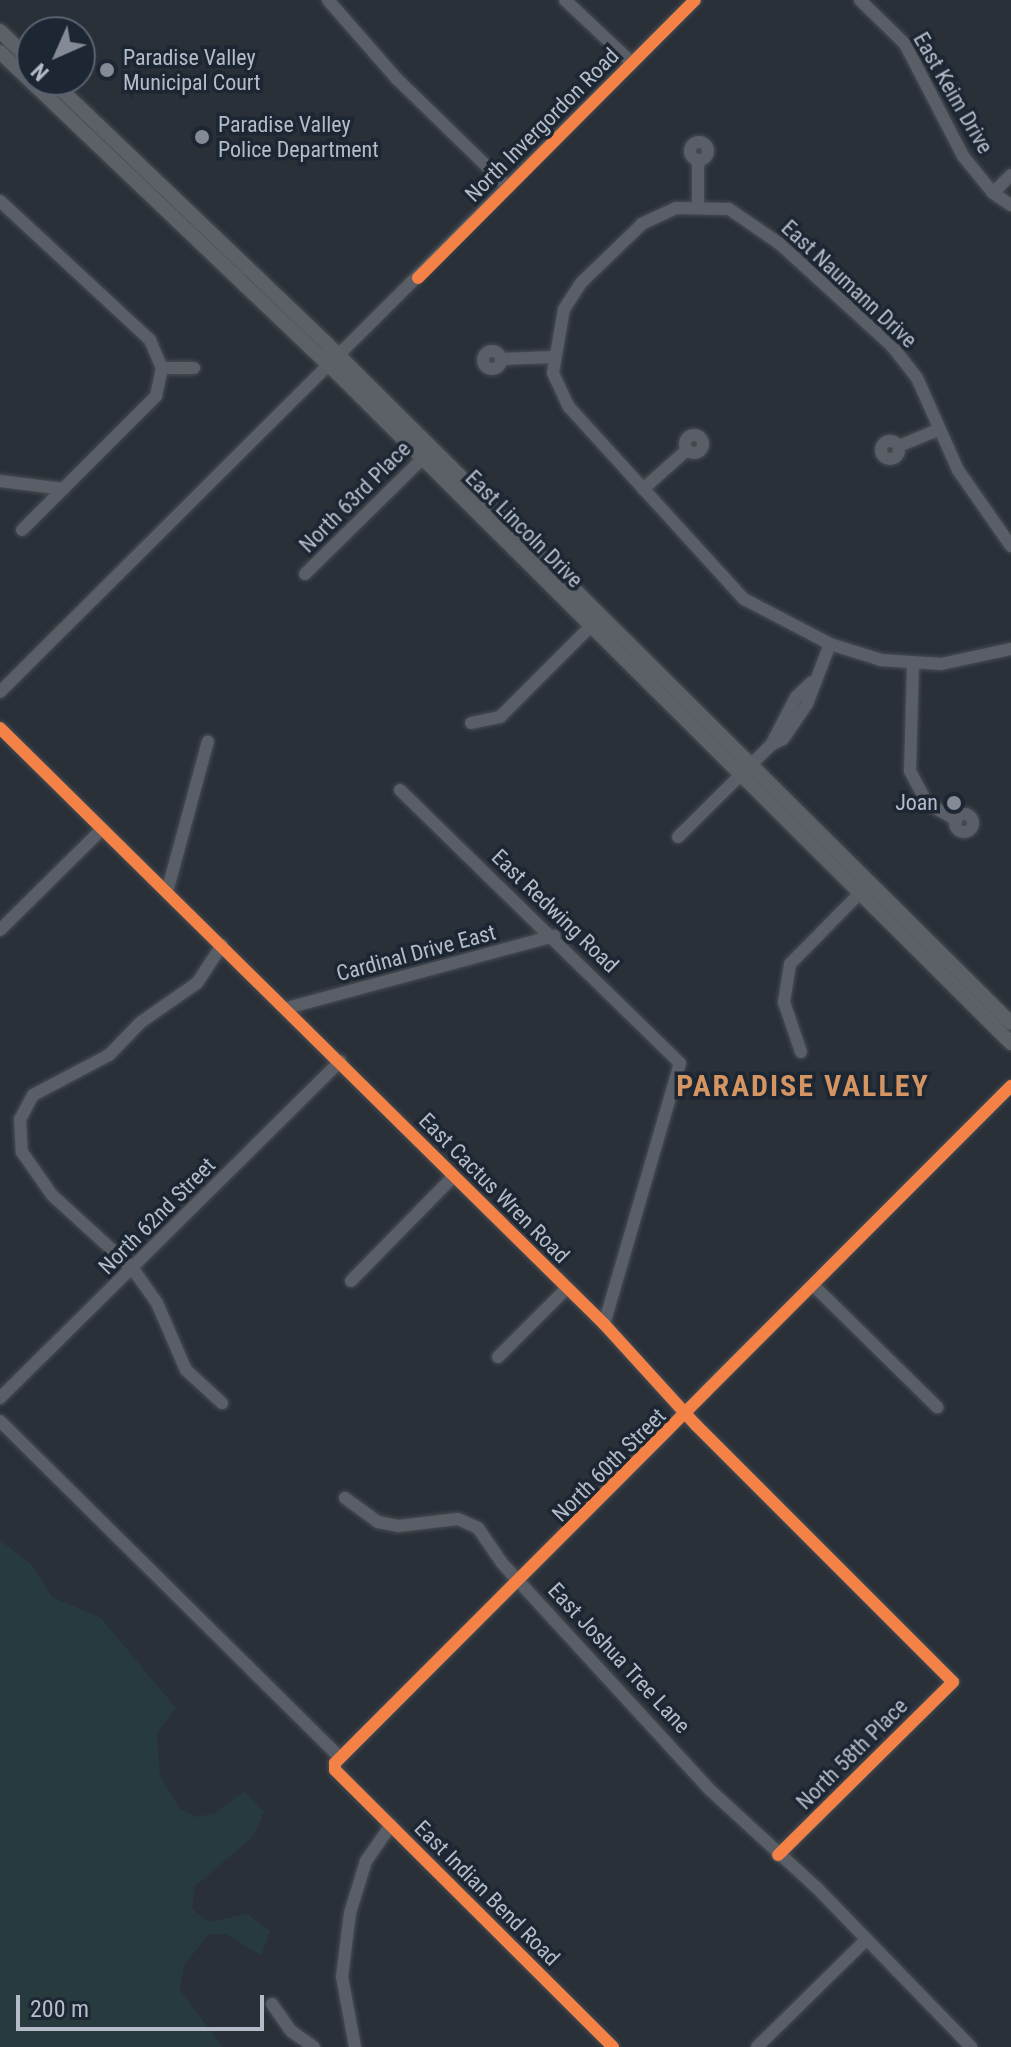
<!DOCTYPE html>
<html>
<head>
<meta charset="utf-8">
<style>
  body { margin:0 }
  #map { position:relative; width:1011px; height:2047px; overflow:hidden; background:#2a3038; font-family:"Roboto Condensed",sans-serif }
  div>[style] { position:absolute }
  .green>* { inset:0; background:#273a3e }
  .roads { filter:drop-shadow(0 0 2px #484c53) drop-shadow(0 0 2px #484c53) }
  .minor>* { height:12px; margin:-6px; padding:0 6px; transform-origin:6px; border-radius:6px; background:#5a5e66 }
  .minor>.ring { margin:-6px; padding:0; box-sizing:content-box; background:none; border:12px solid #5a5e66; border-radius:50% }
  .major>* { height:14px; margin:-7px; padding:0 7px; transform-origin:7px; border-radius:7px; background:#5c6168 }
  .cycleway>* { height:12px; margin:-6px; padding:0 6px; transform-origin:6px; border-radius:6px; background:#f48246 }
  .dots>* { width:22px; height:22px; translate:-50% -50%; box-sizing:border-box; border:4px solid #1d2633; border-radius:50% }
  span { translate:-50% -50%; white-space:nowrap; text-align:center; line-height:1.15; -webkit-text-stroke:7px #1d2633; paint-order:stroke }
  .poi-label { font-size:22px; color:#b4bcc9 }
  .left { translate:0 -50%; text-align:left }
  .right { translate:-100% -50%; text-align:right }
  .street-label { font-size:22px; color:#b4bcc9 }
  .district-label { font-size:30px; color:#d59563; font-weight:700; letter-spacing:2px }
  .north { position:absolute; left:16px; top:16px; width:80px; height:80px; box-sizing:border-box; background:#1d2633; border:2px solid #59626f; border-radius:50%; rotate:225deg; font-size:22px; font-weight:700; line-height:32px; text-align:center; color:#b4bcc9 }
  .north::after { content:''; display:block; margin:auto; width:28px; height:36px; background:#848b96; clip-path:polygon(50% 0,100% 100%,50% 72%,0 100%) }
  .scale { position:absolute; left:16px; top:1995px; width:248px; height:36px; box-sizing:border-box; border:4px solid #b4bcc9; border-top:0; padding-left:10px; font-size:24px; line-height:28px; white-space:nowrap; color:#b4bcc9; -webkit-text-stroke:6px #1d2633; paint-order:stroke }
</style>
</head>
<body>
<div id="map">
  <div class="green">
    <i style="clip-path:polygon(0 1540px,33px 1566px,52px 1597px,101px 1618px,176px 1708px,157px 1733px,160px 1776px,180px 1809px,196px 1817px,215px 1813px,245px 1791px,264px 1812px,254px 1836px,195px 1886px,192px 1909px,209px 1922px,248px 1914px,270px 1931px,261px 1956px,227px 1934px,209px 1934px,184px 1965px,180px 1990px,223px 2047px,0 2047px)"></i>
  </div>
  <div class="roads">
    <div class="minor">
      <i style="left:328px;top:0;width:105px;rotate:48.9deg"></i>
      <i style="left:397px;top:79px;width:155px;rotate:44.2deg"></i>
      <i style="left:565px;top:0;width:92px;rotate:43.2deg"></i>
      <i style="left:860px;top:0;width:63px;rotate:44.4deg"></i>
      <i style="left:905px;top:44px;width:126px;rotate:62.6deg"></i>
      <i style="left:963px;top:156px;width:48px;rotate:51deg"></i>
      <i style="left:993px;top:193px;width:22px;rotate:34deg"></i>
      <i class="ring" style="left:690px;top:142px;width:6px;height:6px"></i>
      <i style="left:993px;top:193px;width:25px;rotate:-45deg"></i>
      <i style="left:0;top:201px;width:205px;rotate:42.8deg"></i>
      <i style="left:150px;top:340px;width:30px;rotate:67deg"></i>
      <i style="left:698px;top:206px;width:46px;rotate:-90deg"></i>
      <i class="ring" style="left:483px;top:351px;width:6px;height:6px"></i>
      <i style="left:501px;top:359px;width:52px;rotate:-2.2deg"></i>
      <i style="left:162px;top:368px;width:32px"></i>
      <i class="ring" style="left:685px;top:435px;width:6px;height:6px"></i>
      <i class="ring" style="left:881px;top:441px;width:6px;height:6px"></i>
      <i style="left:899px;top:446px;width:44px;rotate:-22.5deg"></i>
      <i style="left:0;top:481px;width:64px;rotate:7.2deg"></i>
      <i style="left:63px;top:489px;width:132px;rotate:-45deg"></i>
      <i style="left:156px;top:396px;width:29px;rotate:-78deg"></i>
      <i style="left:643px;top:489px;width:59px;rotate:-41.6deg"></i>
      <i style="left:22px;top:530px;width:58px;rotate:-45deg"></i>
      <i style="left:1011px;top:546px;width:93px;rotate:-124.9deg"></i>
      <i style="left:958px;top:470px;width:101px;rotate:-114deg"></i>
      <i style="left:917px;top:378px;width:41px;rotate:-128deg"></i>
      <i style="left:892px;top:346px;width:151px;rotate:-137.7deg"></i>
      <i style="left:780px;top:244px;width:62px;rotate:-145.5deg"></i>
      <i style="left:729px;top:209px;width:53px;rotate:-178.9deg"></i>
      <i style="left:676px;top:208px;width:38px;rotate:155deg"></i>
      <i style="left:642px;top:224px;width:85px;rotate:136deg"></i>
      <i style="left:581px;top:283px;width:31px;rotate:123deg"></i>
      <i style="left:564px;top:309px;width:65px;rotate:99.8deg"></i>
      <i style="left:553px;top:373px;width:38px;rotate:65deg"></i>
      <i style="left:569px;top:407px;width:260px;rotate:47.7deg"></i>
      <i style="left:744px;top:599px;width:97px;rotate:27.6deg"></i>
      <i style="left:830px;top:644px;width:53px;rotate:17.4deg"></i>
      <i style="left:881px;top:660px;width:60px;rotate:3.8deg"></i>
      <i style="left:941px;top:664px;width:72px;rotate:-12.1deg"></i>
      <i style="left:305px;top:574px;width:173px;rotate:-44.5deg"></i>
      <i style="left:913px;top:664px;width:107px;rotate:91.6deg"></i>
      <i style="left:910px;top:771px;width:36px;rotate:62deg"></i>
      <i style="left:927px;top:803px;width:34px;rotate:30deg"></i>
      <i style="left:0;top:692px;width:981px;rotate:-44.88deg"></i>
      <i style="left:471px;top:723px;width:30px;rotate:-12deg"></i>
      <i style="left:500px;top:717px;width:136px;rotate:-45deg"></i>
      <i style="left:0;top:728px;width:849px;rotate:44.62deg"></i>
      <i style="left:604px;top:1324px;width:137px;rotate:47.7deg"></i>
      <i style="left:696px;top:1425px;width:363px;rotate:45deg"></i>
      <i style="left:953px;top:1682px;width:246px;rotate:135.3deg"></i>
      <i style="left:771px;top:745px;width:54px;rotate:-62.5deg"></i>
      <i style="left:796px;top:697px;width:22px;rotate:-43deg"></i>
      <i style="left:400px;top:790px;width:391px;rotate:44.3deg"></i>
      <i style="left:680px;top:1063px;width:272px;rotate:106.2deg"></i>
      <i class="ring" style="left:955px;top:814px;width:6px;height:6px"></i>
      <i style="left:678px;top:837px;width:131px;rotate:-44.7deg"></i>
      <i style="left:771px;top:745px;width:13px;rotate:-27deg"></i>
      <i style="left:783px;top:739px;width:42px;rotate:-55.6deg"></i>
      <i style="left:807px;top:704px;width:64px;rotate:-69deg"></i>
      <i style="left:167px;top:892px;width:156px;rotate:-74.8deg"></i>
      <i style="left:0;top:930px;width:144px;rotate:-44.7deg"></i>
      <i style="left:222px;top:945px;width:45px;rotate:123.3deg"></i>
      <i style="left:197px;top:983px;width:68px;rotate:145.1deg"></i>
      <i style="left:141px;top:1022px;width:46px;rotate:134.1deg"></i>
      <i style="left:109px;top:1055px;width:86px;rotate:152.2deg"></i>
      <i style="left:33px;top:1095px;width:27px;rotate:118deg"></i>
      <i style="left:20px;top:1119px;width:33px;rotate:87deg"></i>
      <i style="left:22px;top:1152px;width:52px;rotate:55.1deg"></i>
      <i style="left:52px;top:1195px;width:110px;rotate:42.4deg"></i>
      <i style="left:133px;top:1269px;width:42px;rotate:54.8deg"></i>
      <i style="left:157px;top:1303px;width:73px;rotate:66.6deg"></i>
      <i style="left:186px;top:1370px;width:49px;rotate:42.5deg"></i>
      <i style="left:287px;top:1008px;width:277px;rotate:-15.1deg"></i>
      <i style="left:801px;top:1052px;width:53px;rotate:-108.8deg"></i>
      <i style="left:784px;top:1002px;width:38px;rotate:-81deg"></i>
      <i style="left:790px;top:964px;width:108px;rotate:-45.4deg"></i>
      <i style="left:351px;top:1281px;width:146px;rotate:-45.6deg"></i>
      <i style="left:814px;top:1286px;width:173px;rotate:44.5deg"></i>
      <i style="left:498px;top:1357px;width:96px;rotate:-45deg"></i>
      <i style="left:0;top:1398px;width:479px;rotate:-44.7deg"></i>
      <i style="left:0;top:1421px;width:477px;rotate:44.7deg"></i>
      <i style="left:345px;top:1498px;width:41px;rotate:36deg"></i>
      <i style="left:378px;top:1522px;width:20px;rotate:11deg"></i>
      <i style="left:398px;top:1526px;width:60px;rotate:-6.7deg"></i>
      <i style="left:458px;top:1519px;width:22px;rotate:24deg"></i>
      <i style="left:478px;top:1528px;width:42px;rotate:55.6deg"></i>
      <i style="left:502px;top:1563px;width:308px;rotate:47.5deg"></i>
      <i style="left:710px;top:1790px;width:144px;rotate:42.5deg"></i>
      <i style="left:816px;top:1887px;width:223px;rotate:45.9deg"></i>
      <i style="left:272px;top:2004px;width:33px;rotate:55deg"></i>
      <i style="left:291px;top:2031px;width:28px;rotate:35deg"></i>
      <i style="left:355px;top:2047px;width:71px;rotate:-100.5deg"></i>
      <i style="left:342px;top:1977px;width:64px;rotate:-82.9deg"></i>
      <i style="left:350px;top:1913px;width:54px;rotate:-72.9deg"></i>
      <i style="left:366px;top:1861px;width:44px;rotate:-55.2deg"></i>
      <i style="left:613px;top:2047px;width:392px;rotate:-135.1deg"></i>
      <i style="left:335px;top:1770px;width:7px;rotate:-90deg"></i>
      <i style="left:335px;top:1763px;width:957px;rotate:-45.04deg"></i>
      <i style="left:757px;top:2047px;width:153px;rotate:-44.5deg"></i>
    </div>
    <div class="major">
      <i style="left:0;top:31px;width:45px;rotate:44.1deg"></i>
      <i style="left:0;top:52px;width:454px;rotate:43.6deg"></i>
      <i style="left:329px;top:365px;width:962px;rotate:44.83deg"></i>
      <i style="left:51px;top:80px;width:383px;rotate:43.7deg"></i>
      <i style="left:328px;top:345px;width:962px;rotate:44.79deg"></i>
    </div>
  </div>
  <div class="cycleway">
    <i style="left:418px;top:278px;width:392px;rotate:-45.1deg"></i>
    <i style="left:0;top:728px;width:849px;rotate:44.62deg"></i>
    <i style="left:604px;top:1324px;width:137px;rotate:47.7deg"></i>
    <i style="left:696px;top:1425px;width:363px;rotate:45deg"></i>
    <i style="left:953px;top:1682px;width:246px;rotate:135.3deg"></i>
    <i style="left:613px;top:2047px;width:392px;rotate:-135.1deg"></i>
    <i style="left:335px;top:1770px;width:7px;rotate:-90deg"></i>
    <i style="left:335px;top:1763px;width:957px;rotate:-45.04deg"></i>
  </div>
  <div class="dots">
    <i style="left:107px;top:70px;background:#848b96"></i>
    <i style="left:202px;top:137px;background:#848b96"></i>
    <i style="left:954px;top:803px;background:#848b96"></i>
  </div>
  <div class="poi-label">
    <span class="left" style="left:123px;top:70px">Paradise Valley<br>Municipal Court</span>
    <span class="left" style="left:218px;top:137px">Paradise Valley<br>Police Department</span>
    <span class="right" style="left:938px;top:803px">Joan</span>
  </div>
  <div class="street-label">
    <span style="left:953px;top:93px;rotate:60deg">East Keim Drive</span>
    <span style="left:542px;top:125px;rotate:-45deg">North Invergordon Road</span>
    <span style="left:849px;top:284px;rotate:43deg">East Naumann Drive</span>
    <span style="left:355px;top:497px;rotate:-45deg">North 63rd Place</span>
    <span style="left:524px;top:529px;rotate:45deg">East Lincoln Drive</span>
    <span style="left:555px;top:911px;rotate:44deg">East Redwing Road</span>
    <span style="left:416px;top:953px;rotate:-15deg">Cardinal Drive East</span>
    <span style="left:494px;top:1188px;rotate:45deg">East Cactus Wren Road</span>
    <span style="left:157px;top:1216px;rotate:-45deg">North 62nd Street</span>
    <span style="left:609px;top:1465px;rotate:-45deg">North 60th Street</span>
    <span style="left:619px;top:1658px;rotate:47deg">East Joshua Tree Lane</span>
    <span style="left:852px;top:1754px;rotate:-45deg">North 58th Place</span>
    <span style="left:487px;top:1893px;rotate:45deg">East Indian Bend Road</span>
  </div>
  <div class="district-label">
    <span style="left:803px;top:1086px">PARADISE VALLEY</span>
  </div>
  <div class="north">N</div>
  <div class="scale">200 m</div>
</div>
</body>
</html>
